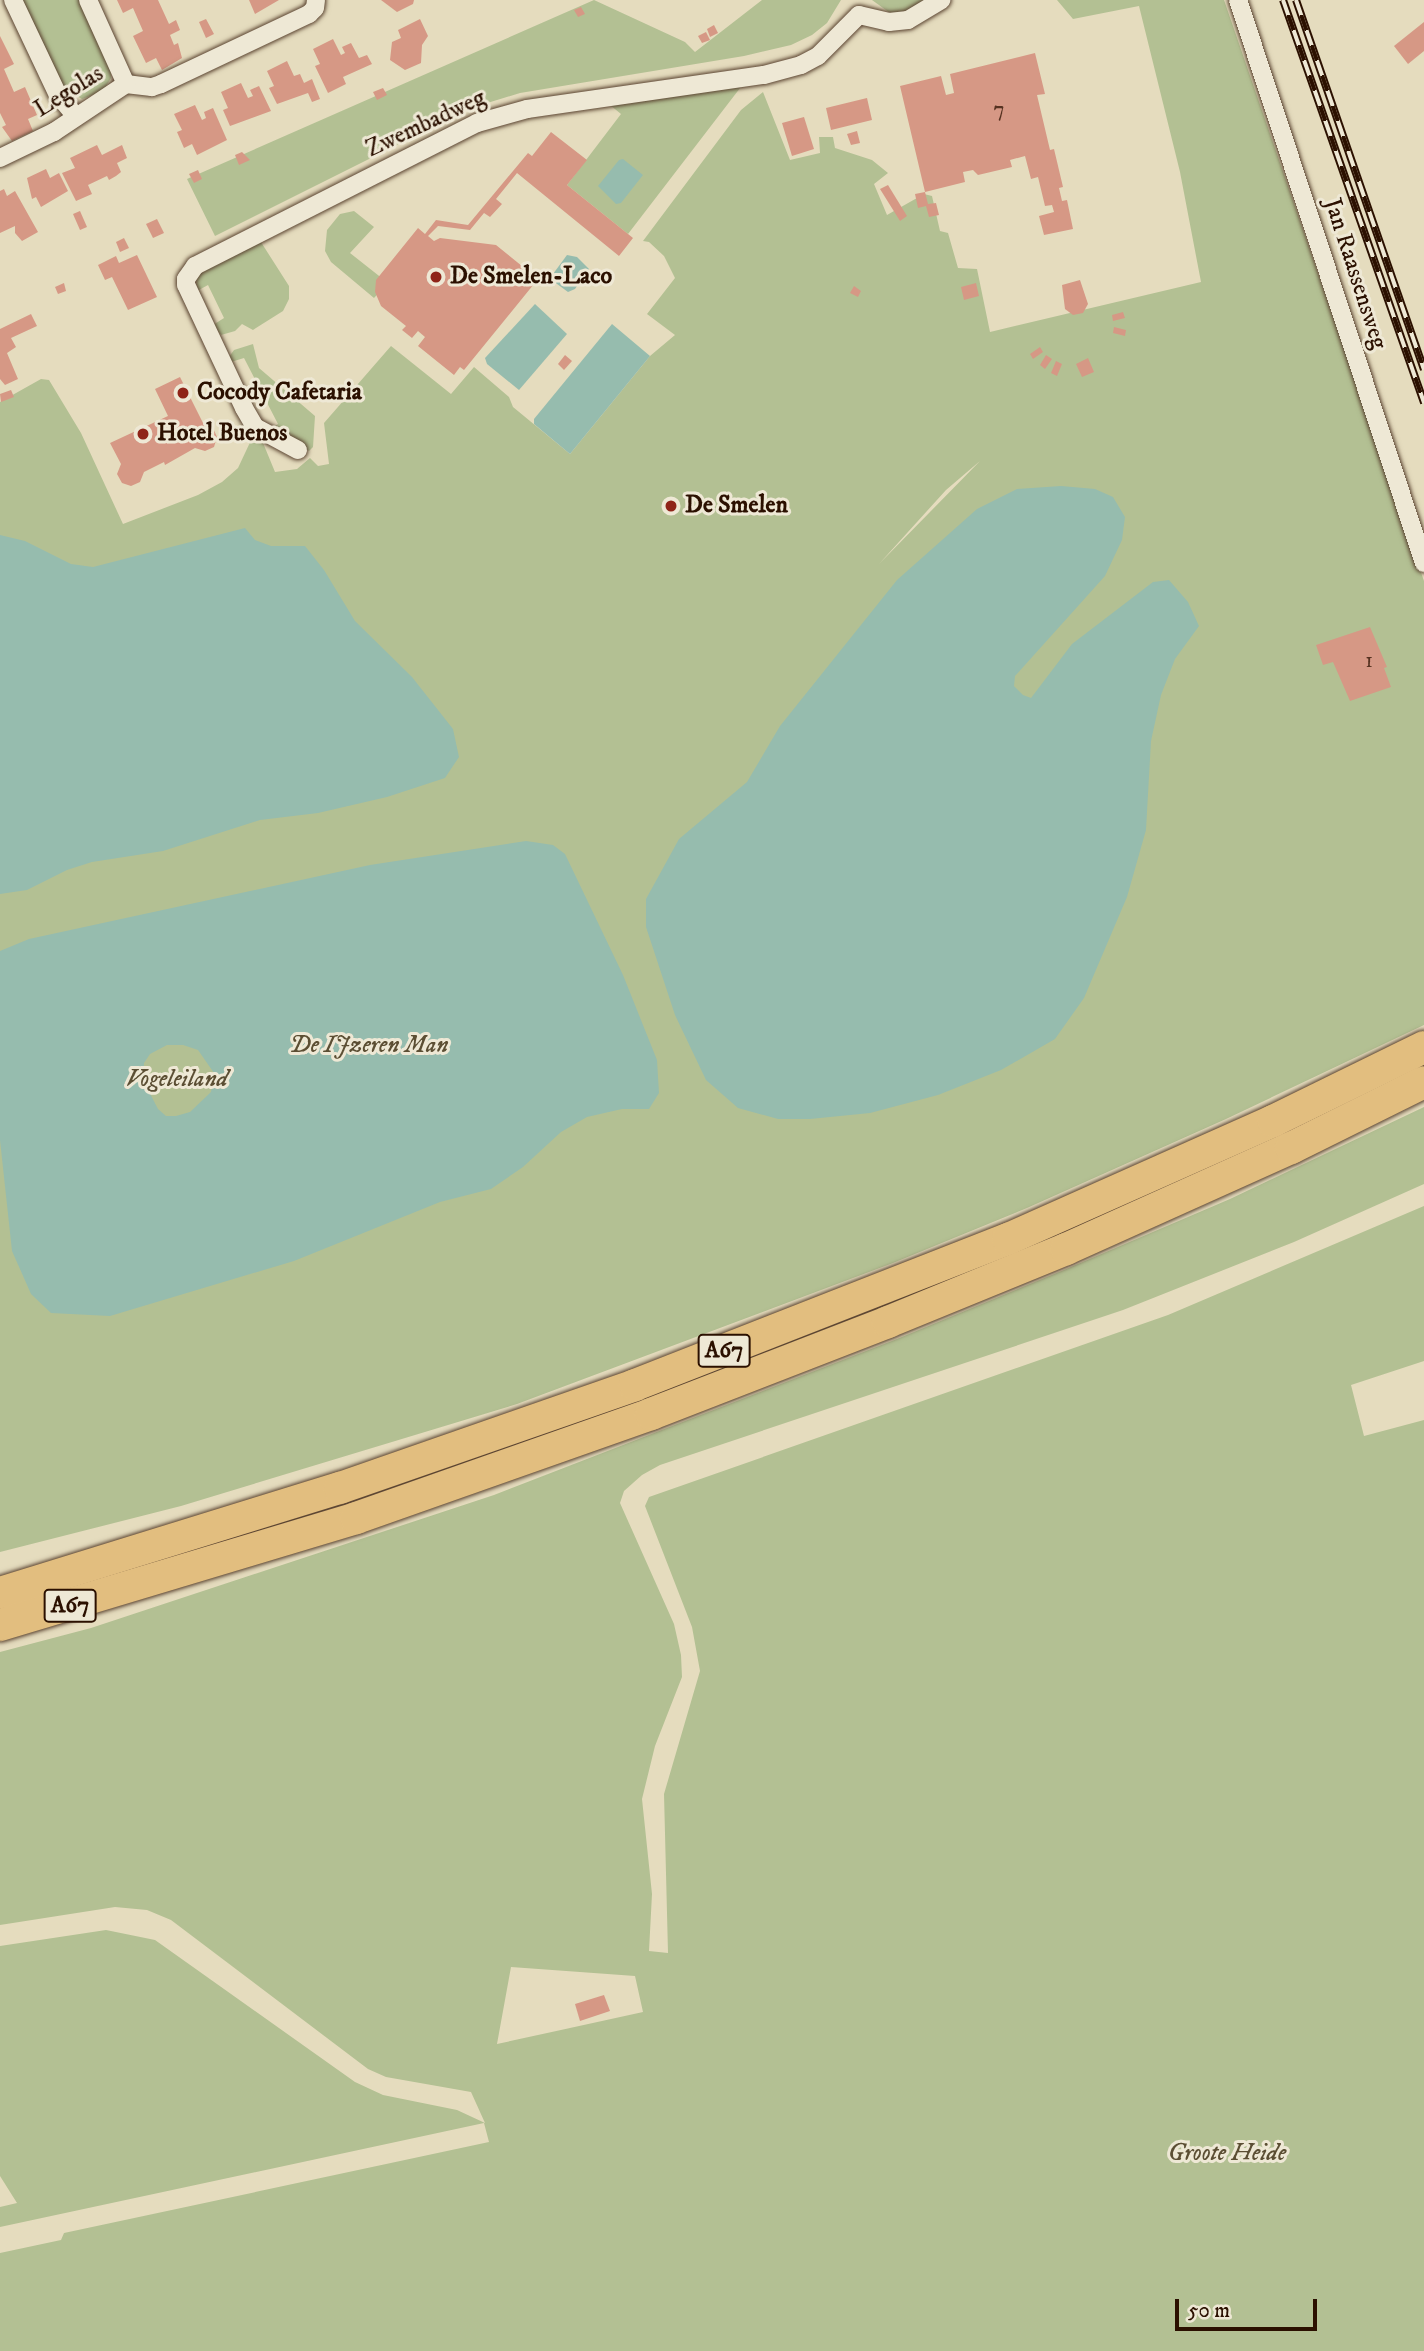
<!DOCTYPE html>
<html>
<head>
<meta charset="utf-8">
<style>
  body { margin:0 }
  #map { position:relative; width:1424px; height:2351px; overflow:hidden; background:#e5dcbe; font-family:"IM FELL DW Pica",serif }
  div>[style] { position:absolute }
  .green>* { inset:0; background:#b3c093 }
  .water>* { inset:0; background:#96bcae }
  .building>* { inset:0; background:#d69885 }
  .roads { filter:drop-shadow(0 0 2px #5a4330) drop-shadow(0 0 2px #5a4330) }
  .minor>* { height:18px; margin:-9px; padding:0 9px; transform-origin:9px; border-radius:9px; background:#eee8d5 }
  .motorway>* { height:32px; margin:-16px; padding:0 16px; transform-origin:16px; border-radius:16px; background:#e2be7f }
  .rail>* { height:8px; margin-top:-4px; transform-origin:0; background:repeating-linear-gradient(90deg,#eee8d5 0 16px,#2b1000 0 32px); box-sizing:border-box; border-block:2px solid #2b1000 }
  .dots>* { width:19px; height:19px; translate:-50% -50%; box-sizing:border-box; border:4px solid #eee8d5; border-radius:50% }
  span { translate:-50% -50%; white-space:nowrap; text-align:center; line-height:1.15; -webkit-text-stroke:6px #eee8d5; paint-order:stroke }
  .number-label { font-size:21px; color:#563221 }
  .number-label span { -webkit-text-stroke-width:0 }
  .shield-label span { padding:2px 5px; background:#eee8d5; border:2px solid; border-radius:5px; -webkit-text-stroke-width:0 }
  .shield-label { font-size:23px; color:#2b1000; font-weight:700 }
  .street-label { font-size:24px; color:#2b1000 }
  .poi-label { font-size:24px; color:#2b1000; font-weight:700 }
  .left { translate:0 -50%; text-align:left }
  .park-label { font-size:24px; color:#5b4e33; font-style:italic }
  .scale { position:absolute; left:1175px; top:2299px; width:142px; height:32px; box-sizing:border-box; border:4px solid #2b1000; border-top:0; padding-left:9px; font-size:21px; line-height:24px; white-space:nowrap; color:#2b1000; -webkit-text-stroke:5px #eee8d5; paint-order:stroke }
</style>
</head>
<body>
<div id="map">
  <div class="green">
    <i style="clip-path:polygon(22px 0,79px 0,111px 67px,111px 78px,103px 91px,82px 99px,62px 87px)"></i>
    <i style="clip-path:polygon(594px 0,685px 42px,695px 52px,762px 0,841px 0,827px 23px,812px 35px,791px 45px,744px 56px,520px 93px,471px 108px,215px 236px,187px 179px)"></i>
    <i style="clip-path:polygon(872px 0,924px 0,908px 11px,890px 13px)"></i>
    <i style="clip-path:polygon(evenodd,1057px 0,1224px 0,1424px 581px,1424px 1025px,1226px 1119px,1027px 1208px,893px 1263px,517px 1404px,181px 1506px,0 1552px,0 402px,41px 379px,49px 380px,81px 433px,123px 524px,198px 495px,222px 482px,238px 468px,253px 436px,261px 438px,275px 472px,297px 469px,310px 458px,318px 466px,329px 464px,324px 423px,391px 346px,451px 394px,474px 367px,509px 397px,513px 407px,570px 454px,650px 356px,675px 335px,647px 314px,675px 278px,664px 256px,649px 242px,643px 241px,741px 110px,763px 92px,790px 160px,820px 153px,819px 137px,833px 137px,835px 148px,872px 160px,888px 173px,874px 184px,887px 215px,924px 194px,932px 196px,940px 231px,948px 233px,958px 268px,977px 269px,990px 332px,1201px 282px,1180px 172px,1139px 6px,1073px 19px,1057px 0,980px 461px,879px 564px,946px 490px,980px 461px)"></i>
    <i style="clip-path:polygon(747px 79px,628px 234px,567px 185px,621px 114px,604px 100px)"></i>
    <i style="clip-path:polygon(354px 211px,374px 227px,350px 253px,388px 283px,374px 298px,331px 262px,325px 251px,327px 230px,340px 214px)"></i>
    <i style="clip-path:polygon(259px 239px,289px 286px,289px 299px,283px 311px,253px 330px,242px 324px,235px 331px,221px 335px,213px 325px,224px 318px,208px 285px,197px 291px,196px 274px)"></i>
    <i style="clip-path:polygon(253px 344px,259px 368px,315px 416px,313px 447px,309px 451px,272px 428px,278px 424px,244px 358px,231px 362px,229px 357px,234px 350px)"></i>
    <i style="clip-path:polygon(evenodd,1424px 1107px,1424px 1184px,1294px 1242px,1123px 1310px,660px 1465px,642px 1475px,624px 1491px,620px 1503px,674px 1624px,681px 1655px,682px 1677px,655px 1746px,642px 1799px,652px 1894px,649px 1951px,668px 1953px,664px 1794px,700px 1671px,692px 1627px,645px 1506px,649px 1497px,1168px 1315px,1424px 1206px,1424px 1361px,1351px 1385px,1364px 1436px,1424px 1420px,1424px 2351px,0 2351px,0 2253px,61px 2240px,64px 2233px,489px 2142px,484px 2123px,0 2227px,0 2207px,17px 2203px,0 2176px,0 1946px,106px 1930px,155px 1940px,355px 2082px,383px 2095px,457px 2110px,485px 2123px,471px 2092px,386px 2077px,368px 2069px,171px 1920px,147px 1910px,115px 1907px,0 1925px,0 1652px,91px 1628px,494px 1495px,897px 1339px,1064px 1270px,1230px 1199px,1424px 1107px,511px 1967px,635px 1976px,643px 2012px,497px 2044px,511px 1967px)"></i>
  </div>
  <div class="water">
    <i style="clip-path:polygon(623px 159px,643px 175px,621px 203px,616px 204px,598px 186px,619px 160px)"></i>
    <i style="clip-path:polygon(567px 255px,577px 257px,589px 269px,575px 289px,568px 292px,553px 281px,553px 274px)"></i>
    <i style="clip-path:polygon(535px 304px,567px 334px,519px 390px,487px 364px,485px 358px)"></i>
    <i style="clip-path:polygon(612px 324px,650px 356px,570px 454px,534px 424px,534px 419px)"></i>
    <i style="clip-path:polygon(1061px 486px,1095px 489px,1113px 497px,1125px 517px,1122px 540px,1105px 576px,1015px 676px,1014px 686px,1023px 695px,1031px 698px,1072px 644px,1153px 582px,1169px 580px,1188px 602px,1199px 626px,1175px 659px,1161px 695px,1151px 741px,1146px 830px,1127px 897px,1084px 998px,1055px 1039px,1001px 1070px,938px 1095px,870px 1113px,810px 1119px,778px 1119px,738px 1108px,706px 1080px,675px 1015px,646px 927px,646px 899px,679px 839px,747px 782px,780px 726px,897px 580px,977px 509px,1017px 489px)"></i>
    <i style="clip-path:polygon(245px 528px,255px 540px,271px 546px,305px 546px,324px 570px,355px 621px,412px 677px,453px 729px,459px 757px,445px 778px,387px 797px,318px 813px,260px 820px,163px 851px,92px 862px,67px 870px,27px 890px,0 894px,0 535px,25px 541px,71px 564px,93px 567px)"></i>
    <i style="clip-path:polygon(evenodd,526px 841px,553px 845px,565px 854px,623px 975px,657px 1060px,659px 1093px,649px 1109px,622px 1109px,587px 1117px,561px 1132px,523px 1167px,491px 1189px,440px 1202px,294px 1261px,110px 1316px,51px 1313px,31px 1294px,12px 1251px,0 1140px,0 951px,29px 939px,370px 865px,526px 841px,167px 1045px,183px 1045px,198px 1050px,214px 1073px,211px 1092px,190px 1112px,176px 1116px,166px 1116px,158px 1109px,143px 1080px,144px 1063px,150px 1054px,167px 1045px)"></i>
  </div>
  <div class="building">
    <i style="clip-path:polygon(117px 0,158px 0,169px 24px,176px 20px,180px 30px,170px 35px,174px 45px,178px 43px,182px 58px,162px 70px,156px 58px,146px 63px,133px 36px,143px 31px,133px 8px,123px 13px)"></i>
    <i style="clip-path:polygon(249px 0,279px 0,255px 14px)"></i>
    <i style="clip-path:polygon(381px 0,414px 0,413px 4px,397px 12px)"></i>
    <i style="clip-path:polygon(581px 7px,585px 14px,578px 17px,574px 10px)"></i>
    <i style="clip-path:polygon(206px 19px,214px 34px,206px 38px,199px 22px)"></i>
    <i style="clip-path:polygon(420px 19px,428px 36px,422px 45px,421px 63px,405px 70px,390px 60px,392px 42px,401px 38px,398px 30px)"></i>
    <i style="clip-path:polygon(1424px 22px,1424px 51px,1408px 64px,1394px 46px)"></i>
    <i style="clip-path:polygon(714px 25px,718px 33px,710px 37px,707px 29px)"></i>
    <i style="clip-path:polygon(706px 32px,710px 40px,702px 43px,698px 36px)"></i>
    <i style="clip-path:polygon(0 36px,14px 64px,4px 69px,14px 92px,25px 87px,37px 115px,28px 119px,33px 131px,12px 141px,2px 127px,6px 125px,0 113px)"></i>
    <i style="clip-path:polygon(333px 39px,341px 55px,345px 53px,342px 47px,351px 43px,359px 58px,367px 55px,372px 64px,343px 77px,346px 84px,328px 93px,315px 66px,320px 64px,313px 49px)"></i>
    <i style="clip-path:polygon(1035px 53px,1045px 94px,1037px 95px,1050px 150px,1054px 149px,1063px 187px,1059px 188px,1062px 201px,1067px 200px,1073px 229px,1044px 235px,1039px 216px,1054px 212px,1052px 205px,1045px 206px,1038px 177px,1031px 179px,1025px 156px,1010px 160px,1012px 167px,978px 175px,973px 170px,963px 172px,965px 182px,925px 192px,900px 86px,941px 76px,946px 95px,954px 93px,950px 74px)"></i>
    <i style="clip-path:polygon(287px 61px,294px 76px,300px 74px,304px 83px,312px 79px,320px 99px,312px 102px,308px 93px,277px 104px,269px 88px,274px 86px,267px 71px)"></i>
    <i style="clip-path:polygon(241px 83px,248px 98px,253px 96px,250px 90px,259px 86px,271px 111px,230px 126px,223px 110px,228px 108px,221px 92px)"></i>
    <i style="clip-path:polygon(383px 88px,387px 95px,377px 100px,373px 92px)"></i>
    <i style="clip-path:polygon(867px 98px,872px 120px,831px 130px,826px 108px)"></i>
    <i style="clip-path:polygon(195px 105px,202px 120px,206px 118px,204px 112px,213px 108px,227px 140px,197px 155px,192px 144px,184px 148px,177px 132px,182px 130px,174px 114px)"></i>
    <i style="clip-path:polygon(804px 117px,814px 149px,792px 156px,782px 123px)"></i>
    <i style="clip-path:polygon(857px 131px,860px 143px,851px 145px,847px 134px)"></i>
    <i style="clip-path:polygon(551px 132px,587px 160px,567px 185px,633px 238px,619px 256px,517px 173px,496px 199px,502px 204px,490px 217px,484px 213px,470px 230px,438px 226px,428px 236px,434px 241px,440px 238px,496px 245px,538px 279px,464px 370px,460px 367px,454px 375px,418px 346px,425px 337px,418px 331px,412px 338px,402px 330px,406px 326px,381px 306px,375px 292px,376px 280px,418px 228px,425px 234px,436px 220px,468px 225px,528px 153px,532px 156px)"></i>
    <i style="clip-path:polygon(97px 145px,102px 155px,122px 145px,127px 158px,117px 163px,121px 172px,116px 176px,109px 180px,107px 176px,88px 185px,92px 194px,76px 201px,62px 173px,75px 168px,70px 158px)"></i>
    <i style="clip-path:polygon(242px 152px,250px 160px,239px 165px,235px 155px)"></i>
    <i style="clip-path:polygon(46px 169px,50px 178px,59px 173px,68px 191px,41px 207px,36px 197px,32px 199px,27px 178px)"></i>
    <i style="clip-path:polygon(198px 170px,202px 179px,194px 183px,189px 174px)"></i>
    <i style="clip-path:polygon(888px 185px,907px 216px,900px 221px,880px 189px)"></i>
    <i style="clip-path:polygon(4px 189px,7px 196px,15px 191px,38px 232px,22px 241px,15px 233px,15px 226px,0 233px,0 191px)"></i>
    <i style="clip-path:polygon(925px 192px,928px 204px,936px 203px,939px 215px,929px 217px,926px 206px,918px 208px,915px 194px)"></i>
    <i style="clip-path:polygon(80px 211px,87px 227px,80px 230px,73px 214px)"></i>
    <i style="clip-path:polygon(157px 219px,164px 233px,153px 238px,146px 224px)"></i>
    <i style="clip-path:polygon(124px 238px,129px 248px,120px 252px,116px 242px)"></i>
    <i style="clip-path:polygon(137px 255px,157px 297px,128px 310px,112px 277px,105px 280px,98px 265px,116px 256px,119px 263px)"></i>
    <i style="clip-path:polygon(1080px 280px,1088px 304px,1083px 313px,1073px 315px,1065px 309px,1062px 285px)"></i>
    <i style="clip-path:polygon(64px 283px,66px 291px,58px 294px,55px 287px)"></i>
    <i style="clip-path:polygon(976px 283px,979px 296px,964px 300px,961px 287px)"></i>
    <i style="clip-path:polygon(854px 286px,861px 291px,858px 297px,850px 293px)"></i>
    <i style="clip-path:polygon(1123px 312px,1125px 318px,1113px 321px,1112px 315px)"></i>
    <i style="clip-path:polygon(31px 314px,37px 326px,11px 338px,16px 347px,7px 353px,18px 379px,5px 385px,0 379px,0 329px)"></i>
    <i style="clip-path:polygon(1114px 327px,1126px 330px,1125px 336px,1113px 333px)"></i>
    <i style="clip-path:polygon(1040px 347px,1043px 352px,1033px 359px,1030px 354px)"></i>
    <i style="clip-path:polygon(565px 355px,572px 361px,564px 370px,558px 364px)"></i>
    <i style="clip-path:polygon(1046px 355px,1052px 359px,1045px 369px,1040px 365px)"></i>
    <i style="clip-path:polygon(1088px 358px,1094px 372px,1082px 377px,1076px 364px)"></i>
    <i style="clip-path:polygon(1056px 361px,1062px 364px,1057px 376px,1051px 373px)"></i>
    <i style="clip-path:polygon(180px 377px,204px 425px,213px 428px,217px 437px,214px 447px,205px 451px,195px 448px,165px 465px,164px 462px,144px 472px,140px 482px,131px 486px,122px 483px,117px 474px,121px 464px,110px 443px,168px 416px,155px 389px)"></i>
    <i style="clip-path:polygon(11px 390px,14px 397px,1px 402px,0 394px)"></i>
    <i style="clip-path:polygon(1370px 627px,1387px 667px,1384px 668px,1391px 687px,1350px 701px,1333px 662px,1323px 665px,1316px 645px)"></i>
    <i style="clip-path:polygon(604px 1995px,610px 2011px,580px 2021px,575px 2004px)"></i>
  </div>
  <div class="roads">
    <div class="minor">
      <i style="left:13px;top:0;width:105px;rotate:64.7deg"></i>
      <i style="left:58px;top:95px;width:26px;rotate:50deg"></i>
      <i style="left:88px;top:0;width:92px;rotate:65.7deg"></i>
      <i style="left:1238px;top:0;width:593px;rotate:71.72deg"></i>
      <i style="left:126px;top:84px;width:26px;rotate:7deg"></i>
      <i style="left:152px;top:87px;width:9px;rotate:-18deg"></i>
      <i style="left:161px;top:84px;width:164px;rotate:-25.3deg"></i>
      <i style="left:309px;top:14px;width:8px;rotate:-45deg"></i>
      <i style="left:315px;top:8px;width:8px;rotate:-83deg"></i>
      <i style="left:0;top:158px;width:60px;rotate:-25.7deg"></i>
      <i style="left:54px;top:132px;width:87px;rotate:-33.7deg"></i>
      <i style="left:298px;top:450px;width:49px;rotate:-151.9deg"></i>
      <i style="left:255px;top:427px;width:22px;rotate:-120deg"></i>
      <i style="left:244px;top:408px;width:136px;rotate:-115.2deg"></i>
      <i style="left:186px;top:285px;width:6px;rotate:-90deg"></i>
      <i style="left:186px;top:279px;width:16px;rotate:-55deg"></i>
      <i style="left:195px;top:266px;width:316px;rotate:-26.9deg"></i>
      <i style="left:477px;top:123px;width:52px;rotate:-15.6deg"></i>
      <i style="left:527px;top:109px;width:239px;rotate:-8.2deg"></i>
      <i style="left:764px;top:75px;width:38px;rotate:-15deg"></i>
      <i style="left:801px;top:65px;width:19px;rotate:-28deg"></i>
      <i style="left:818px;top:56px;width:58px;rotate:-45deg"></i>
      <i style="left:859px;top:15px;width:31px;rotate:13deg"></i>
      <i style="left:889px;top:22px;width:19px;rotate:-6deg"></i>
      <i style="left:908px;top:20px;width:39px;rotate:-31deg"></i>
    </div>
    <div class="motorway">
      <i style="left:0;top:1593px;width:356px;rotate:-17.2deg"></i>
      <i style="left:340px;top:1488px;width:312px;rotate:-19.2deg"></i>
      <i style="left:635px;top:1385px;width:401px;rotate:-21.4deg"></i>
      <i style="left:1008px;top:1239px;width:290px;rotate:-24deg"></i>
      <i style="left:1273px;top:1121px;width:168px;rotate:-26.1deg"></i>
      <i style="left:0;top:1625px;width:372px;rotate:-16.7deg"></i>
      <i style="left:356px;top:1518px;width:313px;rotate:-19.4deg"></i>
      <i style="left:651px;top:1414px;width:254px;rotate:-21.2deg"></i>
      <i style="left:888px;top:1322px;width:192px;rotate:-22.3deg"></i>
      <i style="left:1066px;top:1249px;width:247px;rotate:-24.2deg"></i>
      <i style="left:1291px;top:1148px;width:148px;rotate:-26.4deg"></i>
    </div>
  </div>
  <div class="rail">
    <i style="left:1283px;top:0;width:427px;rotate:70.7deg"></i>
    <i style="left:1296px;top:0;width:391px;rotate:70.9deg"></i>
  </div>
  <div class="dots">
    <i style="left:436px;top:277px;background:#8f2418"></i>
    <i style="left:183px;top:393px;background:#8f2418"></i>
    <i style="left:143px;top:434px;background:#8f2418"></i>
    <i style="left:671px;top:506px;background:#8f2418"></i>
  </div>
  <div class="number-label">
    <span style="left:999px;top:110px">7</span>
    <span style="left:1369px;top:661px">1</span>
  </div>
  <div class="shield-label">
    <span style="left:724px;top:1351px">A67</span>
    <span style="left:70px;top:1606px">A67</span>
  </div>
  <div class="street-label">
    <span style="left:69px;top:92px;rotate:-32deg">Legolas</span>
    <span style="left:426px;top:124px;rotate:-25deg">Zwembadweg</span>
    <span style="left:1355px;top:274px;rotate:72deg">Jan Raassensweg</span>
  </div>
  <div class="poi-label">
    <span class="left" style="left:450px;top:277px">De Smelen-Laco</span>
    <span class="left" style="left:197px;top:393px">Cocody Cafetaria</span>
    <span class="left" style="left:157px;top:434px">Hotel Buenos</span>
    <span class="left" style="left:685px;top:506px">De Smelen</span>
  </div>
  <div class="park-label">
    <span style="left:369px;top:1046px">De IJzeren Man</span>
    <span style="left:177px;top:1080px">Vogeleiland</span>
    <span style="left:1227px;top:2154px">Groote Heide</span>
  </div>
  <div class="scale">50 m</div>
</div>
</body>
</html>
